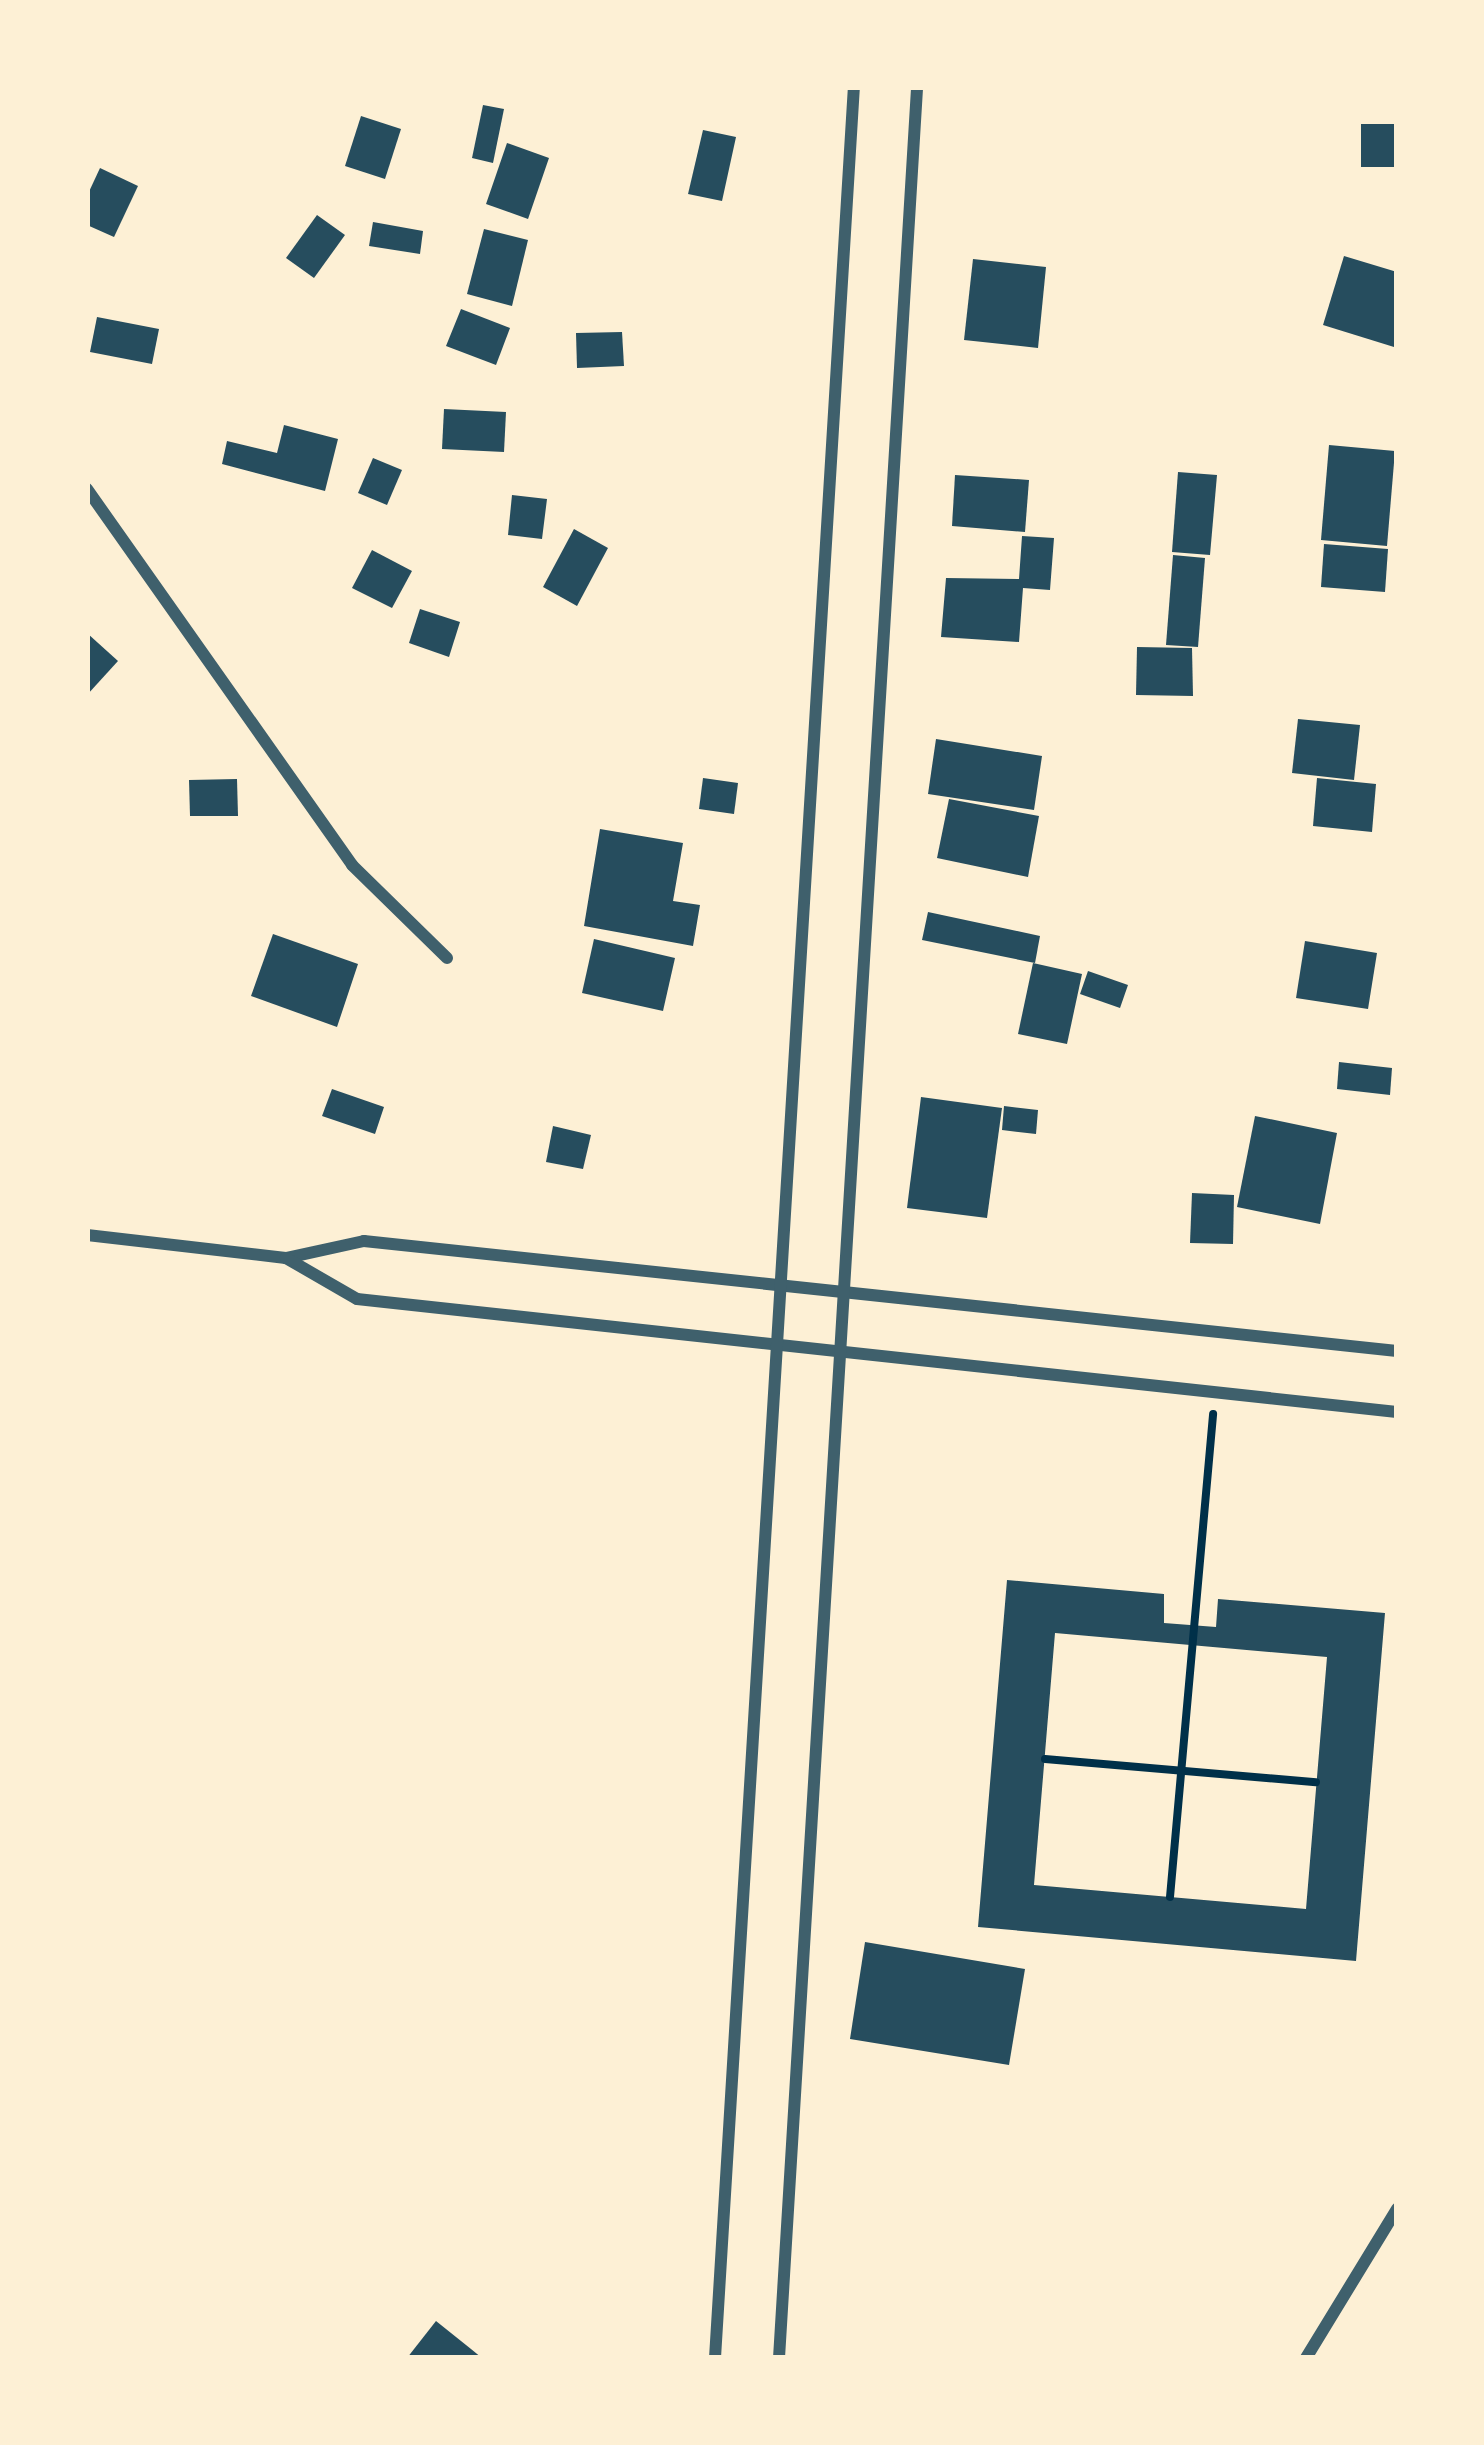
<!DOCTYPE html>
<html>
<head>
<meta charset="utf-8">
<style>
  body { margin:0 }
  #map { position:relative; width:1484px; height:2445px; overflow:hidden; background:#fdf0d5; font-family:Signika,sans-serif }
  div>[style] { position:absolute }
  .building>* { inset:0; background:#264d5e }
  .path>* { height:8px; margin:-4px; padding:0 4px; transform-origin:4px; border-radius:4px; background:#003049 }
  .minor>* { height:12px; margin:-6px; padding:0 6px; transform-origin:6px; border-radius:6px; background:#3f606c }
  span { translate:-50% -50%; white-space:nowrap; text-align:center; line-height:1.15; -webkit-text-stroke:12px #fdf0d5; paint-order:stroke }
  .frame { position:absolute; inset:0; border:90px solid #fdf0d5; pointer-events:none }
</style>
</head>
<body>
<div id="map">
  <div class="building">
    <i style="clip-path:polygon(483px 105px,504px 109px,493px 163px,472px 158px)"></i>
    <i style="clip-path:polygon(361px 116px,401px 129px,385px 179px,345px 166px)"></i>
    <i style="clip-path:polygon(1361px 124px,1397px 124px,1397px 167px,1361px 167px)"></i>
    <i style="clip-path:polygon(703px 130px,736px 137px,722px 201px,688px 194px)"></i>
    <i style="clip-path:polygon(507px 143px,549px 158px,528px 219px,486px 204px)"></i>
    <i style="clip-path:polygon(100px 168px,138px 186px,114px 237px,87px 225px,87px 196px)"></i>
    <i style="clip-path:polygon(317px 215px,345px 235px,314px 278px,286px 258px)"></i>
    <i style="clip-path:polygon(373px 222px,423px 231px,420px 254px,369px 246px)"></i>
    <i style="clip-path:polygon(484px 229px,528px 240px,512px 306px,467px 294px)"></i>
    <i style="clip-path:polygon(1344px 256px,1397px 272px,1394px 347px,1323px 325px)"></i>
    <i style="clip-path:polygon(973px 259px,1046px 267px,1038px 348px,964px 340px)"></i>
    <i style="clip-path:polygon(461px 309px,510px 328px,496px 365px,446px 346px)"></i>
    <i style="clip-path:polygon(97px 317px,159px 329px,152px 364px,90px 352px)"></i>
    <i style="clip-path:polygon(622px 332px,624px 366px,577px 368px,576px 333px)"></i>
    <i style="clip-path:polygon(444px 409px,506px 412px,504px 452px,442px 449px)"></i>
    <i style="clip-path:polygon(284px 425px,338px 439px,325px 491px,222px 464px,227px 441px,277px 453px)"></i>
    <i style="clip-path:polygon(1329px 445px,1395px 451px,1387px 546px,1321px 540px)"></i>
    <i style="clip-path:polygon(373px 458px,402px 470px,387px 505px,358px 493px)"></i>
    <i style="clip-path:polygon(1178px 472px,1217px 475px,1210px 555px,1172px 552px)"></i>
    <i style="clip-path:polygon(955px 475px,1029px 480px,1025px 532px,952px 526px)"></i>
    <i style="clip-path:polygon(512px 495px,547px 499px,542px 539px,508px 535px)"></i>
    <i style="clip-path:polygon(574px 529px,608px 548px,577px 606px,543px 587px)"></i>
    <i style="clip-path:polygon(1022px 536px,1054px 538px,1050px 590px,1023px 588px,1019px 642px,941px 637px,946px 578px,1019px 579px)"></i>
    <i style="clip-path:polygon(1324px 544px,1388px 549px,1385px 592px,1321px 587px)"></i>
    <i style="clip-path:polygon(372px 550px,412px 571px,392px 608px,352px 588px)"></i>
    <i style="clip-path:polygon(1173px 555px,1205px 558px,1198px 647px,1166px 645px)"></i>
    <i style="clip-path:polygon(420px 609px,460px 622px,449px 657px,409px 643px)"></i>
    <i style="clip-path:polygon(87px 633px,118px 661px,87px 695px)"></i>
    <i style="clip-path:polygon(1137px 647px,1192px 648px,1193px 696px,1136px 695px)"></i>
    <i style="clip-path:polygon(1298px 719px,1360px 725px,1354px 780px,1292px 773px)"></i>
    <i style="clip-path:polygon(936px 739px,1042px 756px,1034px 810px,928px 794px)"></i>
    <i style="clip-path:polygon(703px 778px,738px 783px,734px 814px,699px 809px)"></i>
    <i style="clip-path:polygon(1317px 778px,1376px 784px,1372px 832px,1313px 826px)"></i>
    <i style="clip-path:polygon(237px 779px,238px 816px,190px 816px,189px 780px)"></i>
    <i style="clip-path:polygon(949px 799px,1039px 816px,1028px 877px,937px 858px)"></i>
    <i style="clip-path:polygon(600px 829px,683px 843px,673px 901px,700px 905px,693px 946px,584px 926px)"></i>
    <i style="clip-path:polygon(928px 912px,1040px 936px,1035px 963px,922px 940px)"></i>
    <i style="clip-path:polygon(273px 934px,358px 964px,337px 1027px,251px 996px)"></i>
    <i style="clip-path:polygon(594px 939px,675px 958px,663px 1011px,582px 993px)"></i>
    <i style="clip-path:polygon(1305px 941px,1377px 953px,1368px 1009px,1296px 998px)"></i>
    <i style="clip-path:polygon(1033px 963px,1082px 974px,1067px 1044px,1018px 1034px)"></i>
    <i style="clip-path:polygon(1088px 971px,1128px 985px,1120px 1008px,1080px 994px)"></i>
    <i style="clip-path:polygon(1339px 1062px,1392px 1068px,1390px 1095px,1337px 1089px)"></i>
    <i style="clip-path:polygon(332px 1089px,384px 1107px,375px 1134px,322px 1116px)"></i>
    <i style="clip-path:polygon(921px 1097px,1002px 1108px,987px 1218px,907px 1208px)"></i>
    <i style="clip-path:polygon(1004px 1106px,1038px 1110px,1036px 1134px,1002px 1130px)"></i>
    <i style="clip-path:polygon(1255px 1116px,1337px 1133px,1320px 1224px,1237px 1207px)"></i>
    <i style="clip-path:polygon(553px 1126px,591px 1135px,583px 1169px,546px 1162px)"></i>
    <i style="clip-path:polygon(1192px 1193px,1234px 1195px,1233px 1244px,1190px 1243px)"></i>
    <i style="clip-path:polygon(evenodd,1007px 1580px,1164px 1594px,1164px 1623px,1216px 1627px,1218px 1599px,1385px 1613px,1356px 1961px,978px 1927px,1007px 1580px,1055px 1633px,1327px 1657px,1306px 1909px,1034px 1885px,1055px 1633px)"></i>
    <i style="clip-path:polygon(865px 1942px,1025px 1969px,1009px 2065px,850px 2039px)"></i>
    <i style="clip-path:polygon(436px 2321px,471px 2349px,482px 2358px,407px 2358px)"></i>
  </div>
  <div class="path">
    <i style="left:1045px;top:1759px;width:272px;rotate:4.9deg"></i>
    <i style="left:1170px;top:1897px;width:485px;rotate:-84.9deg"></i>
  </div>
  <div class="minor">
    <i style="left:87px;top:489px;width:460px;rotate:54.8deg"></i>
    <i style="left:352px;top:865px;width:133px;rotate:44.4deg"></i>
    <i style="left:87px;top:1235px;width:200px;rotate:6.6deg"></i>
    <i style="left:1397px;top:1351px;width:1039px;rotate:-173.92deg"></i>
    <i style="left:364px;top:1241px;width:80px;rotate:167.7deg"></i>
    <i style="left:286px;top:1258px;width:82px;rotate:30deg"></i>
    <i style="left:357px;top:1299px;width:1046px;rotate:6.2deg"></i>
    <i style="left:715px;top:2358px;width:2275px;rotate:-86.5deg"></i>
    <i style="left:779px;top:2358px;width:2275px;rotate:-86.52deg"></i>
    <i style="left:1306px;top:2358px;width:175px;rotate:-58.6deg"></i>
  </div>
  <div class="frame"></div>
</div>
</body>
</html>
